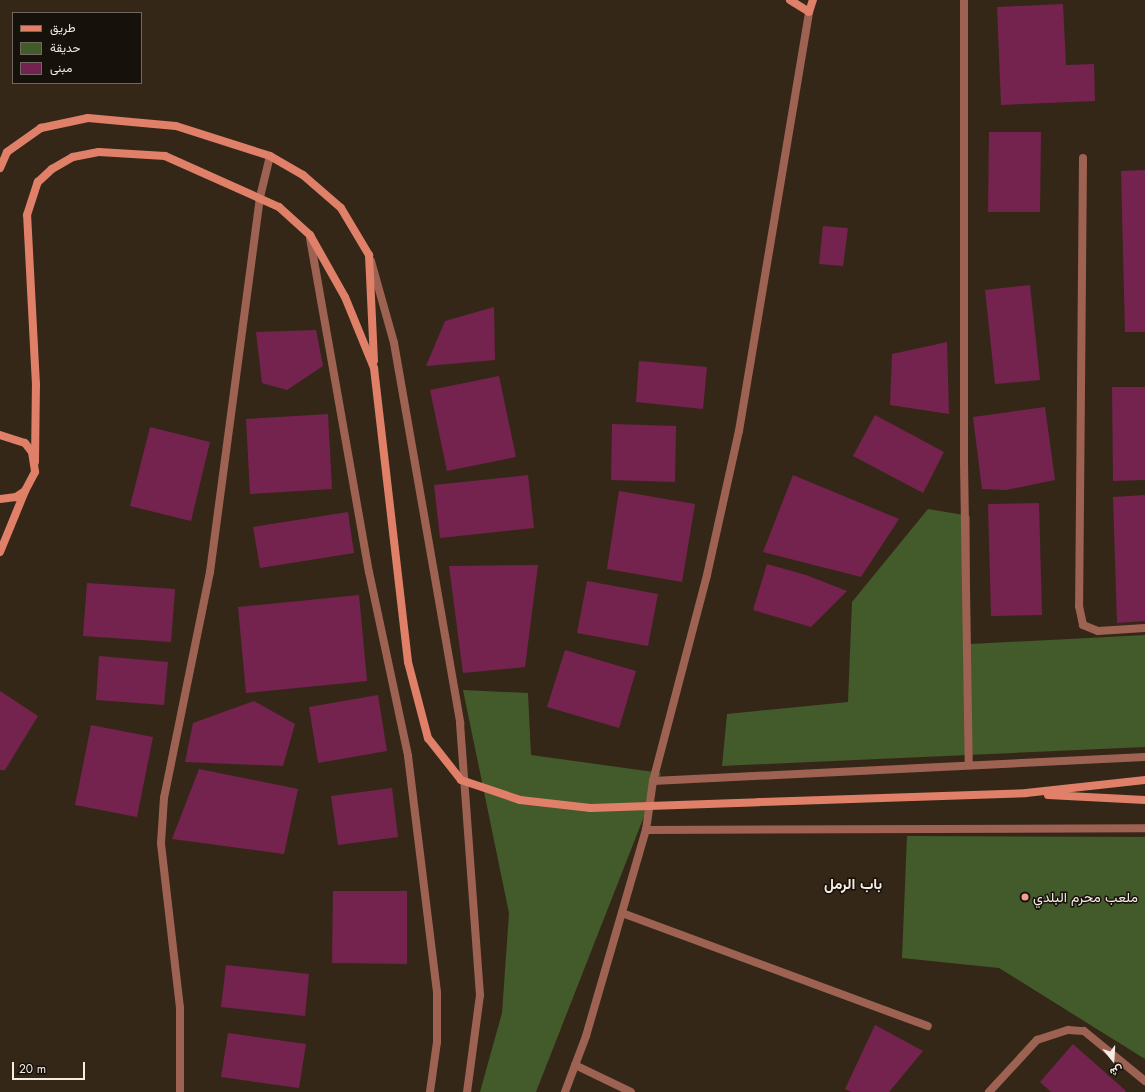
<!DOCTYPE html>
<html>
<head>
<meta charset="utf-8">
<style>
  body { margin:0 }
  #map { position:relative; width:1145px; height:1092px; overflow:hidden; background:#342718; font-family:Jost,Vazirmatn,sans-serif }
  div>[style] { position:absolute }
  .green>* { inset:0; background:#435a2a }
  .building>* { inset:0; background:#74234e }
  .street>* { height:8px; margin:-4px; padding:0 4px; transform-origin:4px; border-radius:4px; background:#9e6253 }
  .secondary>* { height:8px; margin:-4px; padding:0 4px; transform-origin:4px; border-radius:4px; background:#e08068 }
  .secondary-bridge>* { height:8px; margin:-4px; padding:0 4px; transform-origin:4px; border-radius:4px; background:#e08068 }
  .dots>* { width:11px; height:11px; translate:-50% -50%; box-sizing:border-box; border:2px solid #17110b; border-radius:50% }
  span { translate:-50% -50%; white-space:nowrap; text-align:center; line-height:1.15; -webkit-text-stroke:3px #17110b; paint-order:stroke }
  .poi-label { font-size:14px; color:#f5ece3 }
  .left { translate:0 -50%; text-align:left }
  .neighbourhood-label { font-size:15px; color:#f5ece3; font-weight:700 }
  .legend { position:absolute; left:12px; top:12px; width:130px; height:72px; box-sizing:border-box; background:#17110b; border:1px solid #706961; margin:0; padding:5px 7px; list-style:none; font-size:12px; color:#f5ece3 }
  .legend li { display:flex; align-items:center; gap:8px; height:20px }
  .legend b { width:20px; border:1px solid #706961 }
  .north { position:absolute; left:1093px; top:1040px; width:40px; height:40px; -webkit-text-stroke:3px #17110b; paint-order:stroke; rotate:162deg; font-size:11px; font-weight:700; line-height:16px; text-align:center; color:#f5ece3 }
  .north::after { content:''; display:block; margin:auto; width:14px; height:18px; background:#f5ece3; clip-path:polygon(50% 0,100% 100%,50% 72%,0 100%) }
  .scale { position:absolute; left:12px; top:1062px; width:73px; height:18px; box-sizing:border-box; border:2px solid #f5ece3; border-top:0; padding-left:5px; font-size:12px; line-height:14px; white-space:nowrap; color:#f5ece3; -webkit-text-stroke:3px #17110b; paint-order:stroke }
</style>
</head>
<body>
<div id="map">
  <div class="green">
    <i style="clip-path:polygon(928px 509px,970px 516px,970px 644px,1145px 635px,1145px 747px,722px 766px,727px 714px,848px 702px,852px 602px)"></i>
    <i style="clip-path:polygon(463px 690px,528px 693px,531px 755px,661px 773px,536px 1092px,480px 1092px,502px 1013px,509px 913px)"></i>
    <i style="clip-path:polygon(907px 836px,1145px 837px,1145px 1059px,999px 968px,902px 958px)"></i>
  </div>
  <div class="building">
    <i style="clip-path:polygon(1063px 4px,1066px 65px,1094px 64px,1095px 101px,1001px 105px,997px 7px)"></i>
    <i style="clip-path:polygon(989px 132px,1041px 132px,1040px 212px,988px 212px)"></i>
    <i style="clip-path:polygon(1145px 170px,1145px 332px,1125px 332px,1121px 171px)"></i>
    <i style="clip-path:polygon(823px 226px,848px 228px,843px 266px,819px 264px)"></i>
    <i style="clip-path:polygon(1030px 285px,1040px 380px,995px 384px,985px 290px)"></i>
    <i style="clip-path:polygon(494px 307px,495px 360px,426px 366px,445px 321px)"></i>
    <i style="clip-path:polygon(316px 330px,323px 366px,287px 390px,262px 383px,256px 332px)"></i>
    <i style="clip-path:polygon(947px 342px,949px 414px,890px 405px,892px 354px)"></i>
    <i style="clip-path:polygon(639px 361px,707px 367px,703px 409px,636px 402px)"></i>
    <i style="clip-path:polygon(499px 376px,516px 457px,447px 471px,430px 390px)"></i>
    <i style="clip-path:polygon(1112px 387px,1145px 387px,1145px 480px,1113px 481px)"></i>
    <i style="clip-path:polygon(1045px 407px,1055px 480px,1006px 490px,982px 489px,973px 417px)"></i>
    <i style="clip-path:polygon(328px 414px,332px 489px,250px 494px,246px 419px)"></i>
    <i style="clip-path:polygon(875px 415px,944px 452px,923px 493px,853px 456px)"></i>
    <i style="clip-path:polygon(612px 424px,676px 426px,675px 482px,611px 480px)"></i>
    <i style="clip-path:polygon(150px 427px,210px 442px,191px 521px,130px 506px)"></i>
    <i style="clip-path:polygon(528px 475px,534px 528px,440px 538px,434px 485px)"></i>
    <i style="clip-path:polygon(793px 475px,899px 519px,861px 577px,763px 552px)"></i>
    <i style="clip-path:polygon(619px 491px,695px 504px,682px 582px,607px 569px)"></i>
    <i style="clip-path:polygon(1145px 495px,1145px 621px,1117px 623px,1113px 497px)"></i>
    <i style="clip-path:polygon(1039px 503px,1042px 615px,991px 616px,988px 504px)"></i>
    <i style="clip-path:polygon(348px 512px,354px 553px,260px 568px,253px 527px)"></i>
    <i style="clip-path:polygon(767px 564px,806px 575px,847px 591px,811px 627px,753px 610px)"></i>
    <i style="clip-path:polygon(538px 565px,525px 667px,463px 673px,449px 566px)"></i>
    <i style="clip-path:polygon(587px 581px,658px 594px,648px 646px,577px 633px)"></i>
    <i style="clip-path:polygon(87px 583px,175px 589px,171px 642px,83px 636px)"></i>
    <i style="clip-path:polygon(359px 595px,367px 681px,246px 693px,238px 607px)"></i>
    <i style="clip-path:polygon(565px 650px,636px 671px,619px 728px,547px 707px)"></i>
    <i style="clip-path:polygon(99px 656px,168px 662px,164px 705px,96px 700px)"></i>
    <i style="clip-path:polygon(0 691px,38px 716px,5px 770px,0 770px)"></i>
    <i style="clip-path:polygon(378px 695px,387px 751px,318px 763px,309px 707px)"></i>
    <i style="clip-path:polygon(254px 701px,295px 724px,283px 766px,185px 762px,193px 723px)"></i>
    <i style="clip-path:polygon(91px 725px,153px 737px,137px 817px,75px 805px)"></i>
    <i style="clip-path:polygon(199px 769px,298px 789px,284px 854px,172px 839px)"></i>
    <i style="clip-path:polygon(392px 788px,398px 837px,338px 845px,331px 796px)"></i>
    <i style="clip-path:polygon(333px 891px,407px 891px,407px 964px,332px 963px)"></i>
    <i style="clip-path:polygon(226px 965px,309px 974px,305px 1016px,221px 1007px)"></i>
    <i style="clip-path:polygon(875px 1025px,923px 1051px,889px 1092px,851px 1092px,845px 1089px)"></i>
    <i style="clip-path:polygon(228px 1033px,306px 1044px,299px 1088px,221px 1077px)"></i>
    <i style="clip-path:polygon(1073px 1044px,1126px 1091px,1125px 1092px,1051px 1092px,1040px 1082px)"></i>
  </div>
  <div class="street">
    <i style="left:964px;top:0;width:462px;rotate:90deg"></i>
    <i style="left:964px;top:462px;width:302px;rotate:89.1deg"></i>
    <i style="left:1083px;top:158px;width:448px;rotate:90.5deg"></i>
    <i style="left:1079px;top:606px;width:19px;rotate:78deg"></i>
    <i style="left:1083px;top:625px;width:16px;rotate:22deg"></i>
    <i style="left:1098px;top:631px;width:47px;rotate:-3.7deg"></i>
    <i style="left:310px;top:238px;width:339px;rotate:80deg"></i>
    <i style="left:369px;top:572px;width:188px;rotate:78deg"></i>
    <i style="left:408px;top:756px;width:239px;rotate:83deg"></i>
    <i style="left:437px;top:993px;width:49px;rotate:90deg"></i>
    <i style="left:437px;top:1042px;width:50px;rotate:98deg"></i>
    <i style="left:371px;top:261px;width:85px;rotate:74.3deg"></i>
    <i style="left:394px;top:343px;width:386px;rotate:80.1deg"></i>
    <i style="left:460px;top:723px;width:273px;rotate:85.8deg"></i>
    <i style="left:480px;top:995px;width:98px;rotate:97.6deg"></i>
    <i style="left:653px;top:781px;width:493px;rotate:-2.8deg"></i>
    <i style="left:646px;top:830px;width:499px;rotate:-0.2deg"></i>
    <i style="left:622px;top:913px;width:326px;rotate:20.3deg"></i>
    <i style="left:575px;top:1065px;width:62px;rotate:25.7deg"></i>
    <i style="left:180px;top:1092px;width:84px;rotate:-90deg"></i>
    <i style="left:180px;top:1008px;width:166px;rotate:-96.6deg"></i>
    <i style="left:161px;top:843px;width:45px;rotate:-86.2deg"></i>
    <i style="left:164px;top:798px;width:231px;rotate:-78.5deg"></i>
    <i style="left:210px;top:572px;width:378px;rotate:-82.4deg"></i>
    <i style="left:260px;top:197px;width:42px;rotate:-76.3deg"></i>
    <i style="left:565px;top:1092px;width:60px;rotate:-69.4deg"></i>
    <i style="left:586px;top:1036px;width:215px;rotate:-73.8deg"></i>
    <i style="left:646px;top:830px;width:49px;rotate:-81.9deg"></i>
    <i style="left:653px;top:781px;width:213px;rotate:-75.3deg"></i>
    <i style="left:707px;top:575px;width:148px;rotate:-77.5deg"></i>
    <i style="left:739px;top:431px;width:425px;rotate:-80.5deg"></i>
    <i style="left:989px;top:1092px;width:71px;rotate:-47.3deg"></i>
    <i style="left:1037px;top:1040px;width:33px;rotate:-18deg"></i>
    <i style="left:1068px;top:1030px;width:16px;rotate:4deg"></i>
    <i style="left:1084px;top:1031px;width:79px;rotate:39.3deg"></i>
  </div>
  <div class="secondary">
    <i style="left:790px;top:0;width:22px;rotate:32deg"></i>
    <i style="left:809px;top:12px;width:13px;rotate:-72deg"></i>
    <i style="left:0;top:168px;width:17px;rotate:-66deg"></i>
    <i style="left:7px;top:152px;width:42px;rotate:-35.2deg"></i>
    <i style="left:41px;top:128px;width:48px;rotate:-12deg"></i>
    <i style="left:88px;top:118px;width:88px;rotate:5.2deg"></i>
    <i style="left:176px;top:126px;width:99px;rotate:17.7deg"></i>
    <i style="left:270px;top:156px;width:38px;rotate:30deg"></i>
    <i style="left:303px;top:175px;width:50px;rotate:41deg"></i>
    <i style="left:341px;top:208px;width:55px;rotate:59.2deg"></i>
    <i style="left:369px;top:255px;width:106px;rotate:87.3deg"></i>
    <i style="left:0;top:435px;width:26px;rotate:18deg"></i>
    <i style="left:25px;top:443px;width:11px;rotate:52deg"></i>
    <i style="left:32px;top:452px;width:20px;rotate:81deg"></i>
    <i style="left:35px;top:472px;width:21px;rotate:118deg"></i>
    <i style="left:25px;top:491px;width:11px;rotate:146deg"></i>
    <i style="left:16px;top:497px;width:16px;rotate:173deg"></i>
    <i style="left:35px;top:462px;width:77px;rotate:-89.3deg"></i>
    <i style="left:36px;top:385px;width:170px;rotate:-93deg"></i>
    <i style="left:27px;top:215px;width:35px;rotate:-72deg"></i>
    <i style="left:38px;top:182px;width:19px;rotate:-43deg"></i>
    <i style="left:52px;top:169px;width:24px;rotate:-30deg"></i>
    <i style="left:73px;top:157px;width:26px;rotate:-11deg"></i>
    <i style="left:99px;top:152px;width:66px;rotate:3.5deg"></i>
    <i style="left:165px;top:156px;width:125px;rotate:24.1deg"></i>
    <i style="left:279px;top:207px;width:42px;rotate:42.1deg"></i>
    <i style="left:310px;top:235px;width:71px;rotate:60.6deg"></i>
    <i style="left:345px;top:297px;width:77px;rotate:67.8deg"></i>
    <i style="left:0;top:552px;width:66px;rotate:-67.7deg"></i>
    <i style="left:1048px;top:795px;width:97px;rotate:3deg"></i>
    <i style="left:759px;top:802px;width:267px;rotate:-1.9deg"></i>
    <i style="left:1026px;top:793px;width:120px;rotate:-6.2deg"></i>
  </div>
  <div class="secondary-bridge">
    <i style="left:374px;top:368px;width:296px;rotate:83.4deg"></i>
    <i style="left:408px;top:662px;width:79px;rotate:75.3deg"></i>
    <i style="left:428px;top:738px;width:53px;rotate:51.8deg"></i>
    <i style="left:461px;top:780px;width:62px;rotate:18.7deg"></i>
    <i style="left:520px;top:800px;width:71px;rotate:6.4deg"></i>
    <i style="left:591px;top:808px;width:168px;rotate:-2deg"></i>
  </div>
  <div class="dots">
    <i style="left:1025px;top:897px;background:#f59c96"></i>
  </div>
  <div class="poi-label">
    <span class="left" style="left:1033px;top:897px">ملعب محرم البلدي</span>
  </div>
  <div class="neighbourhood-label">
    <span style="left:853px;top:885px">باب الرمل</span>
  </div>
  <ul class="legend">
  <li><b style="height:5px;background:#e08068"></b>طريق</li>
  <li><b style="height:11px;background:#435a2a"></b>حديقة</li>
  <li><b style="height:11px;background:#74234e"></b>مبنى</li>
  </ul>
  <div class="north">ش</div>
  <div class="scale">20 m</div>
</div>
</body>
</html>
